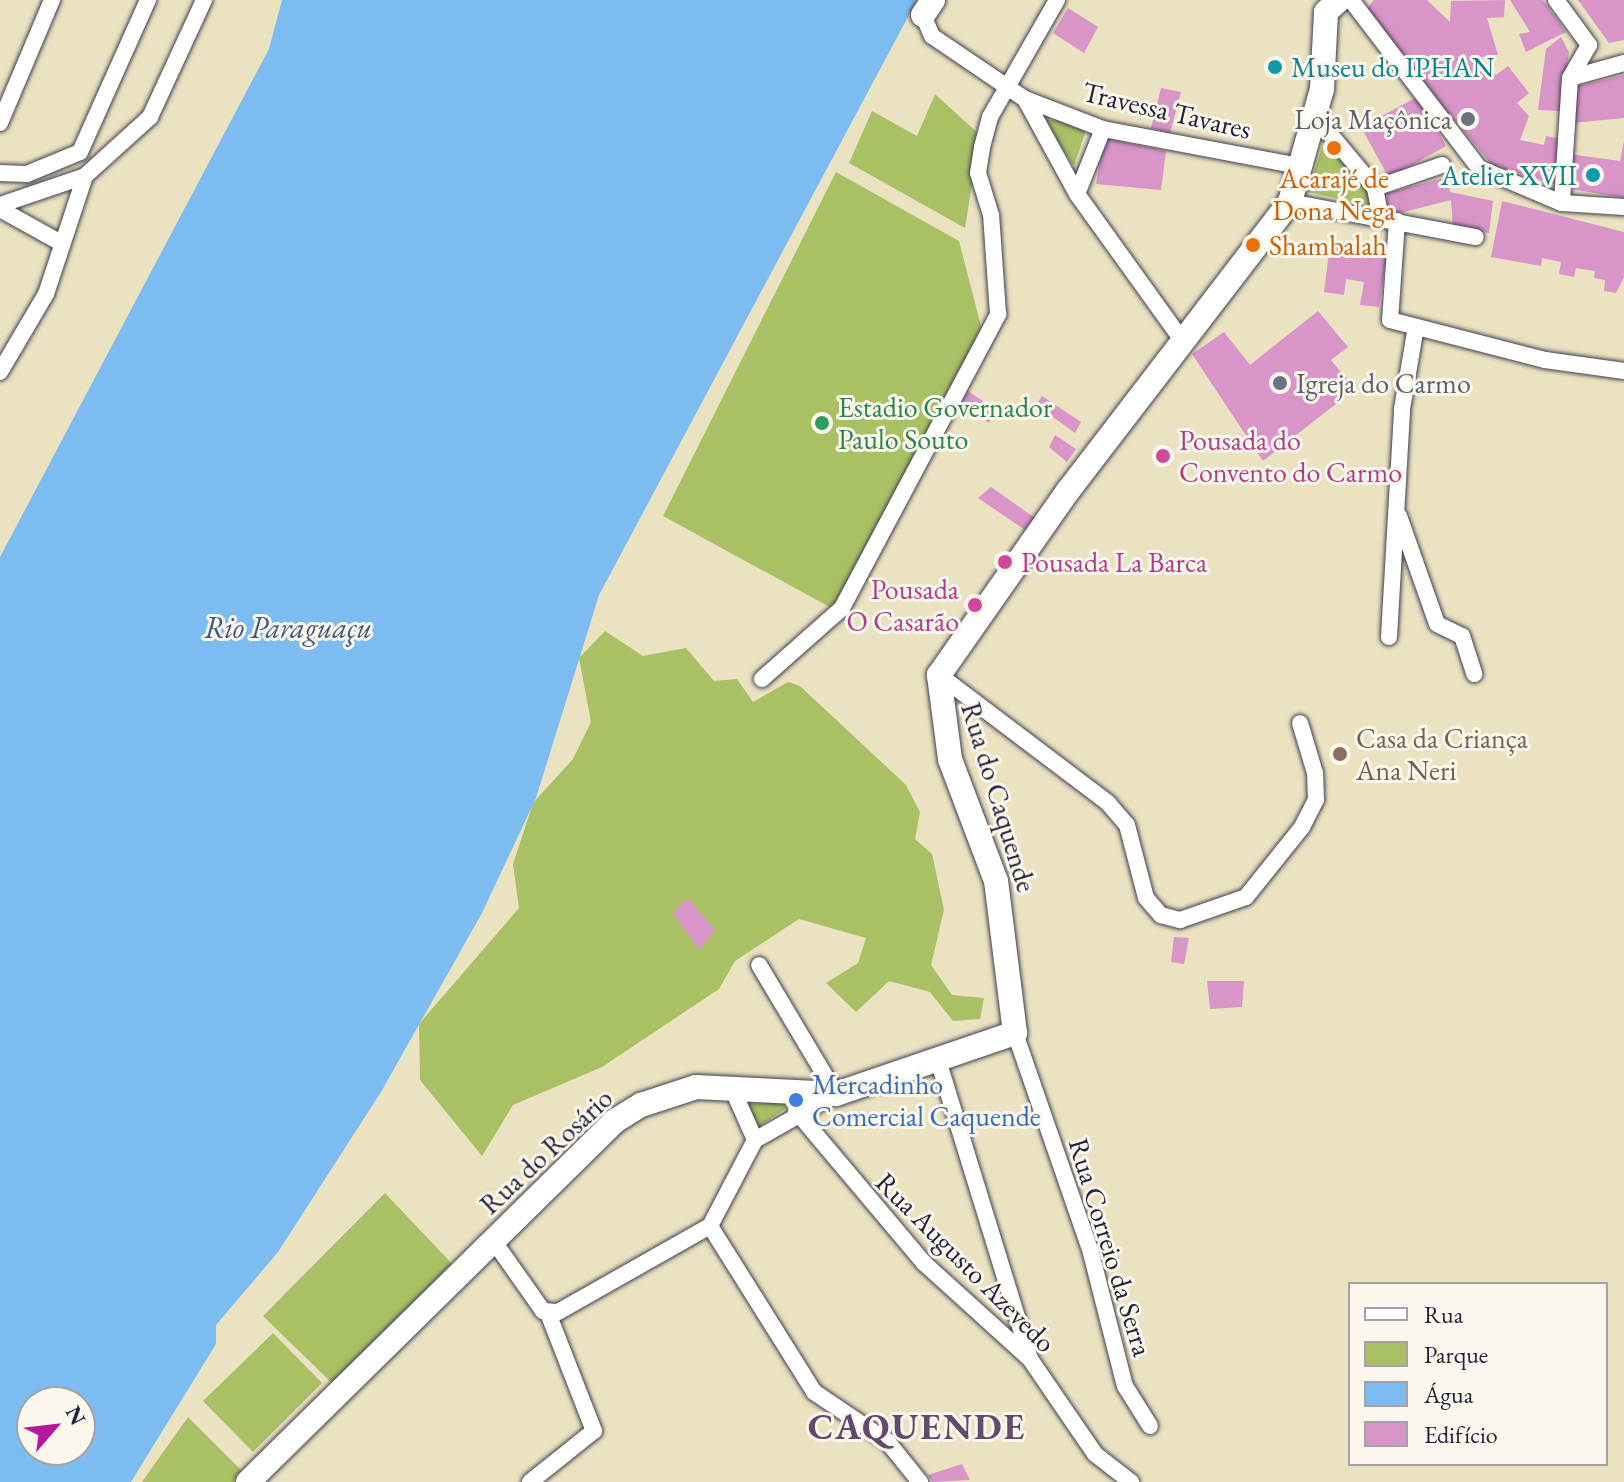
<!DOCTYPE html>
<html>
<head>
<meta charset="utf-8">
<style>
  body { margin:0 }
  #map { position:relative; width:1624px; height:1482px; overflow:hidden; background:#eae2c1; font-family:"EB Garamond",serif }
  div>[style] { position:absolute }
  .green>* { inset:0; background:#a9c065 }
  .water>* { inset:0; background:#7dbcf1 }
  .building>* { inset:0; background:#d995c7 }
  .roads { filter:drop-shadow(0 0 2px #403f4f) drop-shadow(0 0 2px #403f4f) }
  .street>* { height:16px; margin:-8px; padding:0 8px; transform-origin:8px; border-radius:8px; background:#fff }
  .secondary>* { height:24px; margin:-12px; padding:0 12px; transform-origin:12px; border-radius:12px; background:#fff }
  .dots>* { width:22px; height:22px; translate:-50% -50%; box-sizing:border-box; border:4px solid #fbf7ec; border-radius:50% }
  span { translate:-50% -50%; white-space:nowrap; text-align:center; line-height:1.15; -webkit-text-stroke:6px #fbf7ec; paint-order:stroke }
  .culture-label { font-size:28px; color:#0d838f }
  .left { translate:0 -50%; text-align:left }
  .right { translate:-100% -50%; text-align:right }
  .street-label { font-size:28px; color:#22223b }
  .worship-label { font-size:28px; color:#5b616d }
  .food-label { font-size:28px; color:#c56008 }
  .leisure-label { font-size:28px; color:#27864d }
  .hotel-label { font-size:28px; color:#b23c85 }
  .education-label { font-size:28px; color:#785e54 }
  .shop-label { font-size:28px; color:#366cbe }
  .water-label { font-size:30px; color:#42587b; font-style:italic }
  .district-label { font-size:36px; color:#624a6c; font-weight:700; letter-spacing:2px }
  .legend { position:absolute; left:1348px; top:1282px; width:260px; height:184px; box-sizing:border-box; background:#fbf7ec; border:2px solid #a4a2a5; margin:0; padding:10px 14px; list-style:none; font-size:24px; color:#22223b }
  .legend li { display:flex; align-items:center; gap:16px; height:40px }
  .legend b { width:40px; border:2px solid #a4a2a5 }
  .north { position:absolute; left:16px; top:1386px; width:80px; height:80px; box-sizing:border-box; background:#fbf7ec; border:2px solid #a4a2a5; border-radius:50%; rotate:62deg; font-size:22px; font-weight:700; line-height:32px; text-align:center; color:#22223b }
  .north::after { content:''; display:block; margin:auto; width:28px; height:36px; background:#b5179e; clip-path:polygon(50% 0,100% 100%,50% 72%,0 100%) }
</style>
</head>
<body>
<div id="map">
  <div class="green">
    <i style="clip-path:polygon(935px 94px,980px 135px,965px 228px,849px 163px,872px 111px,917px 136px)"></i>
    <i style="clip-path:polygon(1042px 119px,1088px 124px,1074px 166px)"></i>
    <i style="clip-path:polygon(1330px 125px,1377px 207px,1307px 192px)"></i>
    <i style="clip-path:polygon(836px 172px,959px 241px,982px 330px,837px 611px,663px 516px)"></i>
    <i style="clip-path:polygon(605px 631px,643px 656px,686px 648px,714px 681px,737px 679px,753px 702px,788px 682px,800px 686px,906px 785px,920px 812px,915px 839px,932px 854px,944px 910px,931px 965px,952px 995px,984px 998px,980px 1019px,953px 1021px,930px 992px,889px 981px,856px 1012px,826px 983px,858px 963px,866px 938px,799px 919px,735px 961px,719px 989px,602px 1067px,513px 1105px,482px 1156px,420px 1080px,419px 1024px,519px 908px,513px 864px,533px 803px,573px 759px,591px 722px,579px 658px)"></i>
    <i style="clip-path:polygon(795px 1102px,758px 1127px,745px 1104px)"></i>
    <i style="clip-path:polygon(385px 1193px,454px 1266px,334px 1385px,263px 1316px)"></i>
    <i style="clip-path:polygon(273px 1333px,322px 1383px,253px 1452px,203px 1401px)"></i>
    <i style="clip-path:polygon(188px 1417px,242px 1471px,233px 1482px,142px 1482px)"></i>
  </div>
  <div class="water">
    <i style="clip-path:polygon(evenodd,282px 0,917px 0,599px 595px,536px 798px,482px 913px,381px 1092px,278px 1252px,216px 1325px,216px 1344px,131px 1482px,0 1482px,0 557px,269px 49px,282px 0,32px 1402px,80px 1402px,80px 1450px,32px 1450px,32px 1402px)"></i>
  </div>
  <div class="building">
    <i style="clip-path:polygon(1374px 0,1427px 0,1450px 22px,1451px 1px,1505px 0,1504px 17px,1487px 18px,1498px 55px,1477px 58px,1496px 75px,1508px 66px,1529px 93px,1517px 103px,1529px 116px,1520px 140px,1544px 145px,1546px 136px,1563px 139px,1557px 185px,1492px 165px,1364px 12px)"></i>
    <i style="clip-path:polygon(1510px 0,1543px 0,1566px 32px,1526px 52px,1519px 34px,1530px 32px)"></i>
    <i style="clip-path:polygon(1578px 0,1624px 0,1624px 40px,1609px 43px)"></i>
    <i style="clip-path:polygon(1068px 8px,1098px 27px,1084px 53px,1053px 33px)"></i>
    <i style="clip-path:polygon(1561px 37px,1569px 52px,1560px 111px,1538px 110px,1546px 49px)"></i>
    <i style="clip-path:polygon(1624px 75px,1624px 118px,1573px 123px,1575px 87px)"></i>
    <i style="clip-path:polygon(1161px 88px,1181px 92px,1170px 133px,1151px 128px)"></i>
    <i style="clip-path:polygon(1419px 96px,1446px 146px,1389px 178px,1361px 127px)"></i>
    <i style="clip-path:polygon(1104px 138px,1166px 151px,1161px 190px,1096px 184px)"></i>
    <i style="clip-path:polygon(1624px 141px,1624px 198px,1565px 188px,1569px 154px,1620px 161px)"></i>
    <i style="clip-path:polygon(1447px 177px,1450px 192px,1493px 201px,1489px 233px,1453px 227px,1451px 200px,1388px 216px,1387px 193px)"></i>
    <i style="clip-path:polygon(1502px 201px,1624px 232px,1624px 277px,1616px 293px,1604px 291px,1605px 280px,1594px 278px,1595px 271px,1576px 268px,1574px 277px,1559px 274px,1561px 262px,1542px 258px,1541px 266px,1491px 257px)"></i>
    <i style="clip-path:polygon(1330px 245px,1387px 254px,1379px 307px,1360px 305px,1364px 282px,1346px 279px,1344px 295px,1324px 292px)"></i>
    <i style="clip-path:polygon(1318px 311px,1348px 347px,1331px 360px,1355px 389px,1263px 461px,1192px 354px,1224px 332px,1250px 365px)"></i>
    <i style="clip-path:polygon(968px 391px,996px 410px,989px 423px,961px 404px)"></i>
    <i style="clip-path:polygon(1042px 396px,1081px 422px,1075px 433px,1036px 405px)"></i>
    <i style="clip-path:polygon(1055px 435px,1076px 449px,1067px 462px,1049px 447px)"></i>
    <i style="clip-path:polygon(991px 487px,1035px 518px,1028px 532px,978px 498px)"></i>
    <i style="clip-path:polygon(688px 898px,715px 930px,699px 950px,673px 913px)"></i>
    <i style="clip-path:polygon(1174px 937px,1189px 938px,1184px 964px,1171px 962px)"></i>
    <i style="clip-path:polygon(1207px 981px,1244px 981px,1242px 1007px,1210px 1009px)"></i>
    <i style="clip-path:polygon(962px 1464px,970px 1480px,932px 1482px,928px 1475px)"></i>
  </div>
  <div class="roads">
    <div class="street">
      <i style="left:1351px;top:0;width:211px;rotate:52.7deg"></i>
      <i style="left:1479px;top:168px;width:90px;rotate:22.9deg"></i>
      <i style="left:1562px;top:203px;width:62px;rotate:3.7deg"></i>
      <i style="left:1556px;top:0;width:56px;rotate:53.7deg"></i>
      <i style="left:1589px;top:45px;width:38px;rotate:120deg"></i>
      <i style="left:1570px;top:78px;width:125px;rotate:93.7deg"></i>
      <i style="left:923px;top:15px;width:23px;rotate:67deg"></i>
      <i style="left:932px;top:36px;width:112px;rotate:34.1deg"></i>
      <i style="left:1025px;top:99px;width:84px;rotate:21deg"></i>
      <i style="left:1103px;top:129px;width:199px;rotate:10.7deg"></i>
      <i style="left:1570px;top:78px;width:56px;rotate:-15.5deg"></i>
      <i style="left:1025px;top:99px;width:108px;rotate:61.3deg"></i>
      <i style="left:1077px;top:194px;width:180px;rotate:54.3deg"></i>
      <i style="left:1314px;top:115px;width:95px;rotate:50.1deg"></i>
      <i style="left:1375px;top:188px;width:31px;rotate:79deg"></i>
      <i style="left:0;top:123px;width:134px;rotate:-67.1deg"></i>
      <i style="left:0;top:173px;width:27px;rotate:2deg"></i>
      <i style="left:27px;top:174px;width:57px;rotate:-22.5deg"></i>
      <i style="left:80px;top:152px;width:167px;rotate:-65.9deg"></i>
      <i style="left:1375px;top:188px;width:71px;rotate:-18.9deg"></i>
      <i style="left:1077px;top:194px;width:70px;rotate:-68.2deg"></i>
      <i style="left:1290px;top:202px;width:189px;rotate:10.7deg"></i>
      <i style="left:0;top:205px;width:90px;rotate:-18.8deg"></i>
      <i style="left:0;top:209px;width:70px;rotate:29.1deg"></i>
      <i style="left:1397px;top:221px;width:99px;rotate:94deg"></i>
      <i style="left:1390px;top:320px;width:160px;rotate:14.5deg"></i>
      <i style="left:1545px;top:360px;width:80px;rotate:7.9deg"></i>
      <i style="left:0;top:372px;width:91px;rotate:-59.5deg"></i>
      <i style="left:46px;top:294px;width:124px;rotate:-71.7deg"></i>
      <i style="left:85px;top:176px;width:88px;rotate:-42.2deg"></i>
      <i style="left:150px;top:117px;width:129px;rotate:-65.2deg"></i>
      <i style="left:1399px;top:516px;width:114px;rotate:70.6deg"></i>
      <i style="left:1437px;top:624px;width:28px;rotate:26deg"></i>
      <i style="left:1462px;top:636px;width:40px;rotate:72deg"></i>
      <i style="left:1389px;top:637px;width:228px;rotate:-86.7deg"></i>
      <i style="left:1402px;top:409px;width:78px;rotate:-80.4deg"></i>
      <i style="left:939px;top:675px;width:212px;rotate:37.1deg"></i>
      <i style="left:1108px;top:803px;width:29px;rotate:49deg"></i>
      <i style="left:1127px;top:825px;width:75px;rotate:75.4deg"></i>
      <i style="left:1146px;top:898px;width:23px;rotate:49deg"></i>
      <i style="left:1161px;top:915px;width:20px;rotate:15deg"></i>
      <i style="left:1180px;top:920px;width:70px;rotate:-19.2deg"></i>
      <i style="left:1246px;top:897px;width:90px;rotate:-51.3deg"></i>
      <i style="left:1302px;top:827px;width:30px;rotate:-63deg"></i>
      <i style="left:1316px;top:800px;width:27px;rotate:-92deg"></i>
      <i style="left:1315px;top:773px;width:52px;rotate:-106.7deg"></i>
      <i style="left:762px;top:679px;width:107px;rotate:-41.6deg"></i>
      <i style="left:842px;top:608px;width:333px;rotate:-62deg"></i>
      <i style="left:998px;top:314px;width:99px;rotate:-94deg"></i>
      <i style="left:991px;top:215px;width:44px;rotate:-107.2deg"></i>
      <i style="left:978px;top:173px;width:26px;rotate:-81deg"></i>
      <i style="left:982px;top:147px;width:31px;rotate:-75deg"></i>
      <i style="left:990px;top:117px;width:135px;rotate:-60.2deg"></i>
      <i style="left:1015px;top:1033px;width:233px;rotate:70.9deg"></i>
      <i style="left:1091px;top:1253px;width:137px;rotate:75.7deg"></i>
      <i style="left:1125px;top:1386px;width:47px;rotate:58deg"></i>
      <i style="left:938px;top:1060px;width:313px;rotate:72.9deg"></i>
      <i style="left:732px;top:1088px;width:57px;rotate:66.1deg"></i>
      <i style="left:755px;top:1140px;width:93px;rotate:-29.6deg"></i>
      <i style="left:836px;top:1094px;width:150px;rotate:-120.8deg"></i>
      <i style="left:796px;top:1111px;width:199px;rotate:49.9deg"></i>
      <i style="left:924px;top:1263px;width:143px;rotate:42.2deg"></i>
      <i style="left:1030px;top:1359px;width:115px;rotate:55.6deg"></i>
      <i style="left:1095px;top:1454px;width:46px;rotate:37.9deg"></i>
      <i style="left:710px;top:1226px;width:196px;rotate:57.9deg"></i>
      <i style="left:814px;top:1392px;width:88px;rotate:33.9deg"></i>
      <i style="left:887px;top:1441px;width:53px;rotate:51.2deg"></i>
      <i style="left:493px;top:1240px;width:87px;rotate:54.8deg"></i>
      <i style="left:543px;top:1311px;width:15px;rotate:4deg"></i>
      <i style="left:558px;top:1312px;width:175px;rotate:-29.5deg"></i>
      <i style="left:710px;top:1226px;width:97px;rotate:-62.4deg"></i>
      <i style="left:530px;top:1482px;width:82px;rotate:-38.6deg"></i>
      <i style="left:594px;top:1431px;width:127px;rotate:-111.3deg"></i>
    </div>
    <div class="secondary">
      <i style="left:923px;top:15px;width:18px;rotate:-56deg"></i>
      <i style="left:248px;top:1482px;width:515px;rotate:-44.53deg"></i>
      <i style="left:615px;top:1121px;width:31px;rotate:-32deg"></i>
      <i style="left:641px;top:1105px;width:58px;rotate:-18.1deg"></i>
      <i style="left:696px;top:1087px;width:140px;rotate:2.9deg"></i>
      <i style="left:836px;top:1094px;width:189px;rotate:-18.8deg"></i>
      <i style="left:1015px;top:1033px;width:153px;rotate:-97.1deg"></i>
      <i style="left:996px;top:881px;width:130px;rotate:-110.7deg"></i>
      <i style="left:950px;top:759px;width:85px;rotate:-97.5deg"></i>
      <i style="left:939px;top:675px;width:225px;rotate:-55deg"></i>
      <i style="left:1068px;top:491px;width:364px;rotate:-52.5deg"></i>
      <i style="left:1290px;top:202px;width:117px;rotate:-74.2deg"></i>
      <i style="left:1322px;top:89px;width:77px;rotate:-87deg"></i>
      <i style="left:1326px;top:12px;width:18px;rotate:-43deg"></i>
    </div>
  </div>
  <div class="dots">
    <i style="left:1275px;top:67px;background:#0f9aa8"></i>
    <i style="left:1468px;top:119px;background:#6b7280"></i>
    <i style="left:1334px;top:148px;background:#e8710a"></i>
    <i style="left:1593px;top:175px;background:#0f9aa8"></i>
    <i style="left:1253px;top:245px;background:#e8710a"></i>
    <i style="left:1280px;top:383px;background:#6b7280"></i>
    <i style="left:822px;top:423px;background:#2e9e5b"></i>
    <i style="left:1163px;top:456px;background:#d1479c"></i>
    <i style="left:1005px;top:562px;background:#d1479c"></i>
    <i style="left:975px;top:605px;background:#d1479c"></i>
    <i style="left:1340px;top:754px;background:#8d6e63"></i>
    <i style="left:796px;top:1100px;background:#3f7fe0"></i>
  </div>
  <div class="culture-label">
    <span class="left" style="left:1291px;top:67px">Museu do IPHAN</span>
    <span class="right" style="left:1577px;top:175px">Atelier XVII</span>
  </div>
  <div class="street-label">
    <span style="left:1167px;top:110px;rotate:13deg">Travessa Tavares</span>
    <span style="left:999px;top:797px;rotate:73deg">Rua do Caquende</span>
    <span style="left:546px;top:1151px;rotate:-43deg">Rua do Rosário</span>
    <span style="left:1111px;top:1247px;rotate:73deg">Rua Correio da Serra</span>
    <span style="left:966px;top:1262px;rotate:45deg">Rua Augusto Azevedo</span>
  </div>
  <div class="worship-label">
    <span class="right" style="left:1452px;top:119px">Loja Maçônica</span>
    <span class="left" style="left:1296px;top:383px">Igreja do Carmo</span>
  </div>
  <div class="food-label">
    <span style="left:1334px;top:194px">Acarajé de<br>Dona Nega</span>
    <span class="left" style="left:1269px;top:245px">Shambalah</span>
  </div>
  <div class="leisure-label">
    <span class="left" style="left:838px;top:423px">Estadio Governador<br>Paulo Souto</span>
  </div>
  <div class="hotel-label">
    <span class="left" style="left:1179px;top:456px">Pousada do<br>Convento do Carmo</span>
    <span class="left" style="left:1021px;top:562px">Pousada La Barca</span>
    <span class="right" style="left:959px;top:605px">Pousada<br>O Casarão</span>
  </div>
  <div class="education-label">
    <span class="left" style="left:1356px;top:754px">Casa da Criança<br>Ana Neri</span>
  </div>
  <div class="shop-label">
    <span class="left" style="left:812px;top:1100px">Mercadinho<br>Comercial Caquende</span>
  </div>
  <div class="water-label">
    <span style="left:288px;top:628px">Rio Paraguaçu</span>
  </div>
  <div class="district-label">
    <span style="left:917px;top:1427px">CAQUENDE</span>
  </div>
  <ul class="legend">
  <li><b style="height:10px;background:#fff"></b>Rua</li>
  <li><b style="height:22px;background:#a9c065"></b>Parque</li>
  <li><b style="height:22px;background:#7dbcf1"></b>Água</li>
  <li><b style="height:22px;background:#d995c7"></b>Edifício</li>
  </ul>
  <div class="north">N</div>
</div>
</body>
</html>
